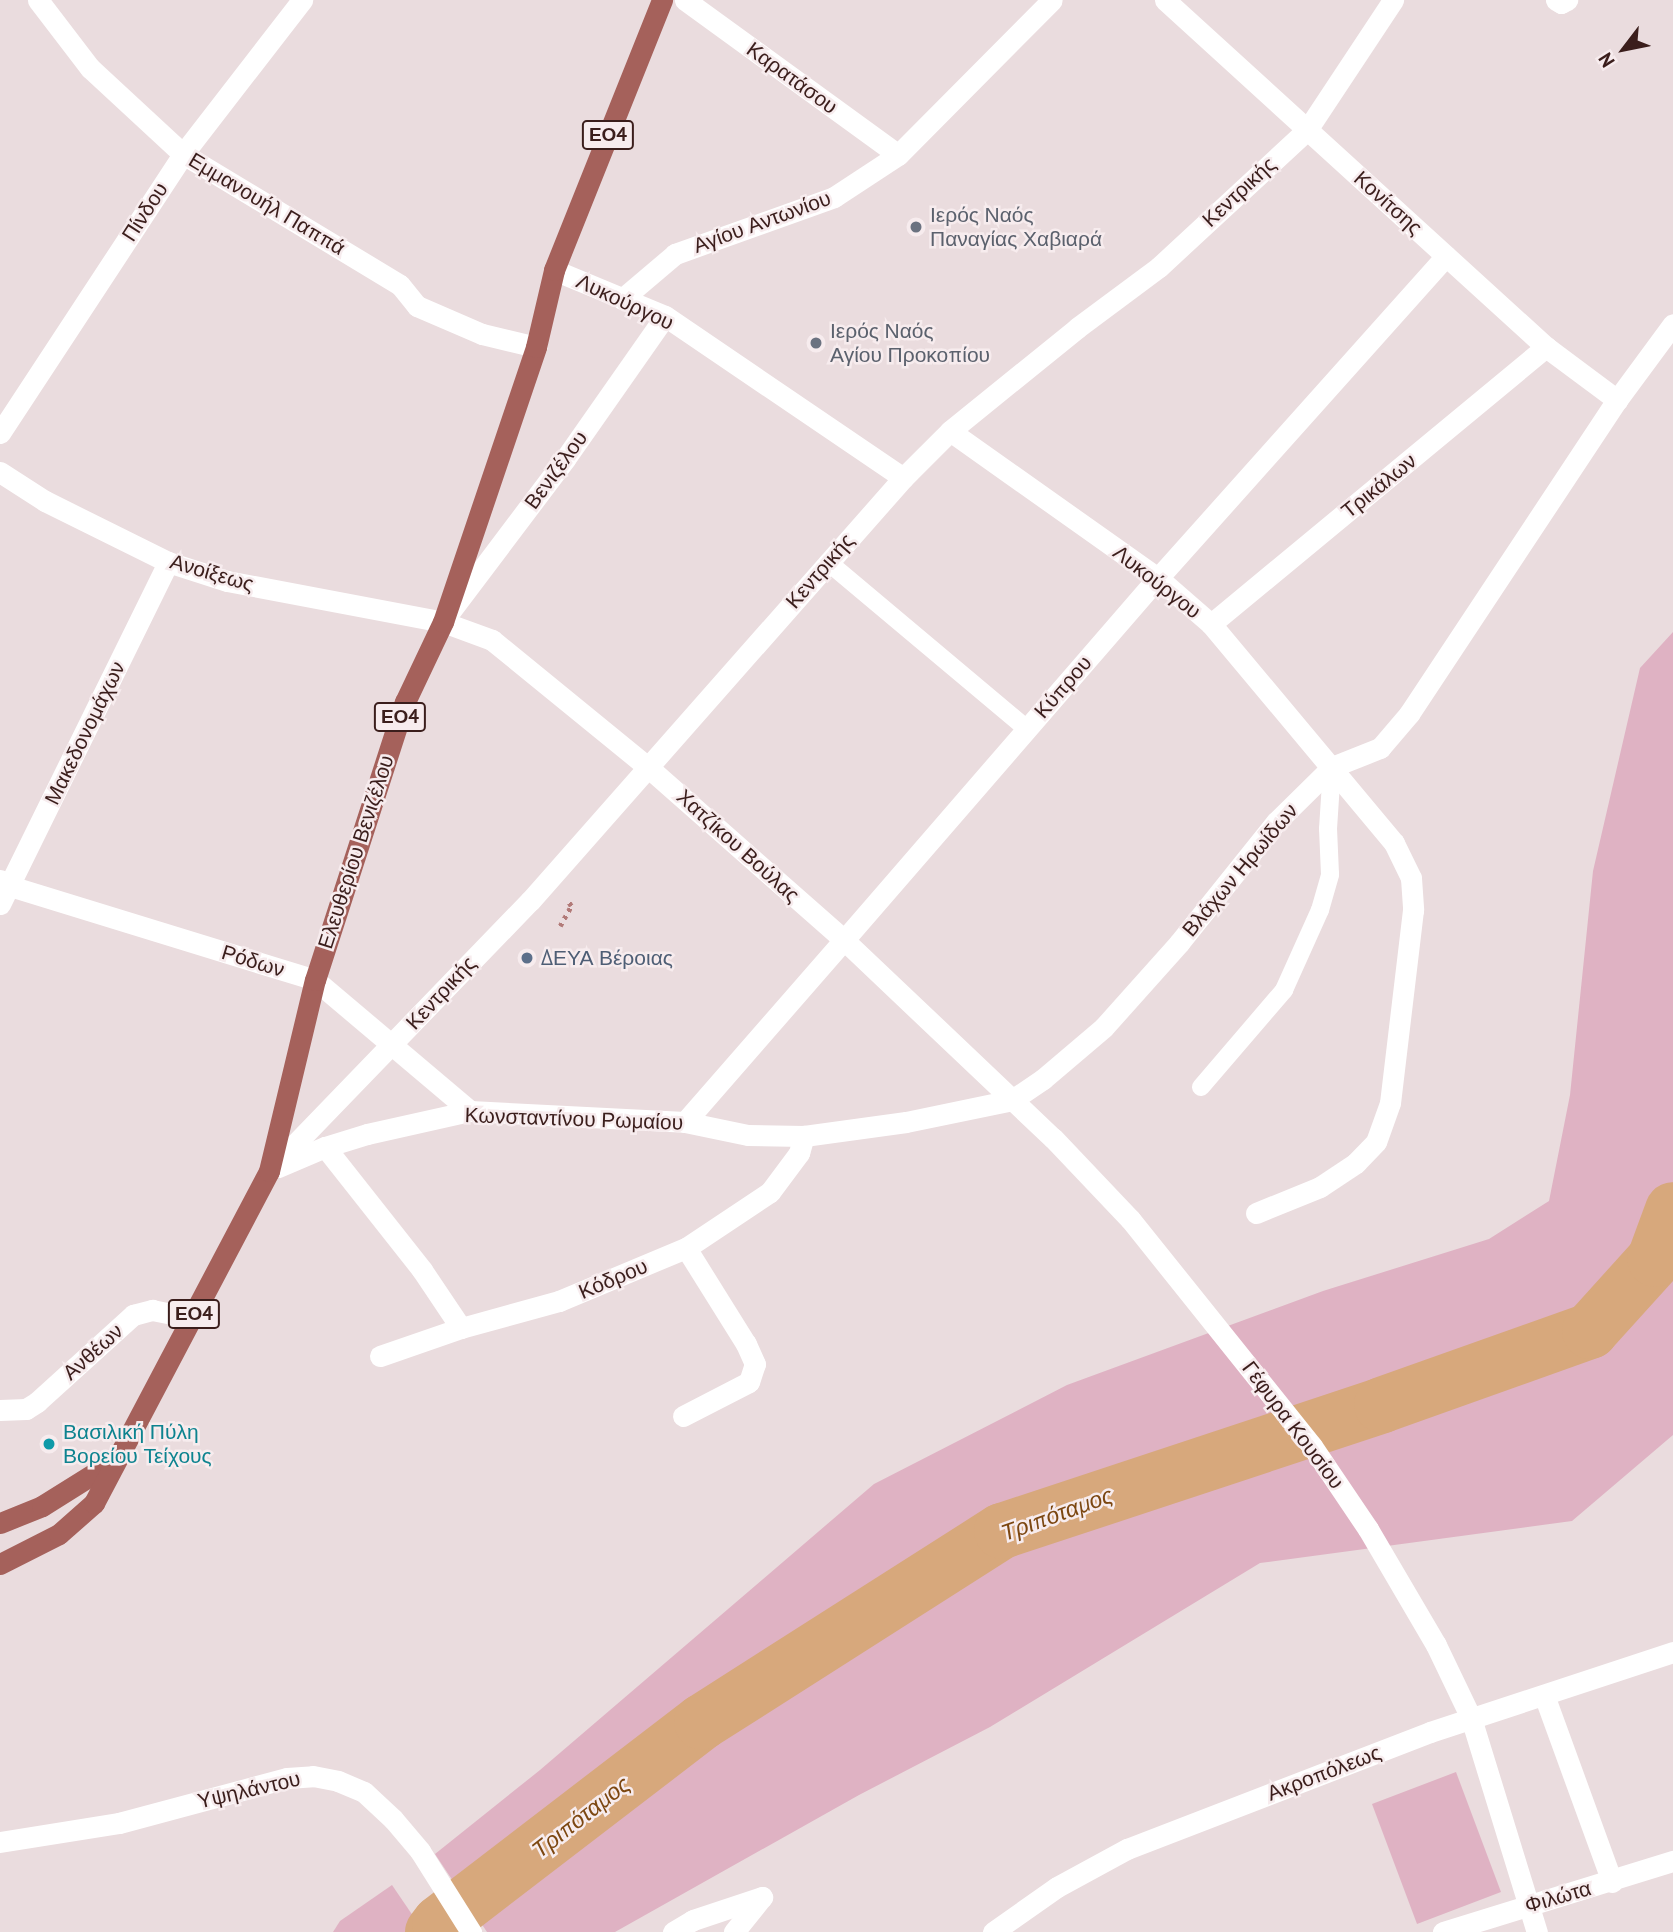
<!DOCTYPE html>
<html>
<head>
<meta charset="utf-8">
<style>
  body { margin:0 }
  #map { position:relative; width:1673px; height:1932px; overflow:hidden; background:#eadcde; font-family:"PT Sans",sans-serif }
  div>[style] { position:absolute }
  .green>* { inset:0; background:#dfb2c3 }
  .river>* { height:56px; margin:-28px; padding:0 28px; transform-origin:28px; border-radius:28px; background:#d7a87c }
  .path>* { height:4.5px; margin-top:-2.25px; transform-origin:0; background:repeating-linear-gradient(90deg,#b27a78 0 3.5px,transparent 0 8.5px) }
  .lane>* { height:18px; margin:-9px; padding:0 9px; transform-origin:9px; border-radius:9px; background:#fff }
  .street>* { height:21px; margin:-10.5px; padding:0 10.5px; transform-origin:10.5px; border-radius:10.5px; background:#fff }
  .secondary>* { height:21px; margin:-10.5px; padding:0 10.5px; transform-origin:10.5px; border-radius:10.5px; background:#fff }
  .primary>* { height:21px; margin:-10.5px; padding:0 10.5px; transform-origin:10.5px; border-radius:10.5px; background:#a5615b }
  .dots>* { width:19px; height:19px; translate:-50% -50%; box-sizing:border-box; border:4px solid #f7ecee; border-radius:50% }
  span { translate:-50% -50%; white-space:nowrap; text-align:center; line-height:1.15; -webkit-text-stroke:5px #f7ecee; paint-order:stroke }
  .shield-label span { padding:2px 5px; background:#f7ecee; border:2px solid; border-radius:5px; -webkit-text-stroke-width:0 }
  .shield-label { font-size:19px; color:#3b1e1c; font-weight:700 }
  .street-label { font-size:21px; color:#3b1e1c }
  .worship-label { font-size:21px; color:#5b616d }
  .left { translate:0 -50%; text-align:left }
  .service-label { font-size:21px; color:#4e5e75 }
  .culture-label { font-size:21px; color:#0d838f }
  .water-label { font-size:23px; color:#7c4711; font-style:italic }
  .north { position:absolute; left:1589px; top:14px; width:70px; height:70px; -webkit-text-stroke:5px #f7ecee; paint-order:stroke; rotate:238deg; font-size:19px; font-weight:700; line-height:28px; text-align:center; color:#3b1e1c }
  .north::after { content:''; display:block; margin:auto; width:24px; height:32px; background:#3b1e1c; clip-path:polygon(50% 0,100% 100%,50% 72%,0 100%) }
</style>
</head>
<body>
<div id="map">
  <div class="green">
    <i style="clip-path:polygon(1673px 632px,1673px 1435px,1572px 1521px,1260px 1563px,990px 1727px,859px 1795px,615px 1932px,487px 1932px,435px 1854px,540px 1770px,874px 1484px,1067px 1385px,1323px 1291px,1489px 1239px,1549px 1201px,1570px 1095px,1593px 871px,1640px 668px)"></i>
    <i style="clip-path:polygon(1456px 1772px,1501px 1892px,1417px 1924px,1372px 1804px)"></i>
    <i style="clip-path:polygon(392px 1885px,424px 1932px,333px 1932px,340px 1921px)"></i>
  </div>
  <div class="river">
    <i style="left:433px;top:1932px;width:11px;rotate:-52deg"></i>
    <i style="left:440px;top:1923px;width:330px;rotate:-37.5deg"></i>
    <i style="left:702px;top:1722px;width:356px;rotate:-32.5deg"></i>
    <i style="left:1002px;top:1531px;width:400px;rotate:-18.3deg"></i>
    <i style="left:1382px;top:1405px;width:221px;rotate:-19.6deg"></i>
    <i style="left:1590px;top:1331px;width:97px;rotate:-47.9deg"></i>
    <i style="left:1655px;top:1259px;width:52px;rotate:-69.8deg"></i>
  </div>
  <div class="path">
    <i style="left:560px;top:926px;width:23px;rotate:-61deg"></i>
    <i style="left:571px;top:906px;width:8px;rotate:-120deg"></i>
  </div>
  <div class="lane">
    <i style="left:828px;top:562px;width:258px;rotate:40deg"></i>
    <i style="left:1201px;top:1087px;width:128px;rotate:-49.4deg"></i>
    <i style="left:1284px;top:990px;width:88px;rotate:-65.8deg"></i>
    <i style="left:1320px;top:910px;width:37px;rotate:-74deg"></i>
    <i style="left:1330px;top:874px;width:45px;rotate:-92.5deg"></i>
    <i style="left:1328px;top:829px;width:62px;rotate:-86.3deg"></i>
  </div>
  <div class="street">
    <i style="left:38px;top:0;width:86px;rotate:52.6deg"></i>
    <i style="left:90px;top:68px;width:127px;rotate:42.8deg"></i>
    <i style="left:183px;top:154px;width:253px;rotate:31.1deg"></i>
    <i style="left:400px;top:285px;width:27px;rotate:51deg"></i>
    <i style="left:417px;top:306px;width:71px;rotate:23.3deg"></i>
    <i style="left:482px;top:334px;width:56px;rotate:13.5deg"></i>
    <i style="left:685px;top:0;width:263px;rotate:36deg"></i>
    <i style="left:1165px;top:0;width:515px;rotate:42.33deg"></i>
    <i style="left:1546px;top:347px;width:89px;rotate:36.7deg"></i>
    <i style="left:1556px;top:0;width:6px;rotate:31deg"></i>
    <i style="left:1561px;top:3px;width:7px;rotate:-27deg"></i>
    <i style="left:554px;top:270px;width:120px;rotate:22.5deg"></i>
    <i style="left:665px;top:316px;width:288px;rotate:34.2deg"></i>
    <i style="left:622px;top:299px;width:70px;rotate:-40.3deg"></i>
    <i style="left:675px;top:254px;width:169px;rotate:-19.7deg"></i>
    <i style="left:834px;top:197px;width:77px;rotate:-33.3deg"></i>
    <i style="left:898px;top:155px;width:218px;rotate:-45.2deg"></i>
    <i style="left:950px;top:431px;width:255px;rotate:35.3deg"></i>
    <i style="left:1158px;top:578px;width:70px;rotate:41deg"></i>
    <i style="left:1211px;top:624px;width:285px;rotate:50.1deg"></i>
    <i style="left:1394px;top:843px;width:39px;rotate:64deg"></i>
    <i style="left:1411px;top:878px;width:32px;rotate:86deg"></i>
    <i style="left:1413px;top:910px;width:194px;rotate:96.8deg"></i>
    <i style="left:1390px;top:1103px;width:41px;rotate:109.7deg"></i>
    <i style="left:1376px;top:1142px;width:29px;rotate:134deg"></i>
    <i style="left:1356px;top:1163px;width:43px;rotate:146.3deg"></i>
    <i style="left:1320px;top:1187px;width:69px;rotate:157.9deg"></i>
    <i style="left:0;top:433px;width:334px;rotate:-56.7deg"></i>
    <i style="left:183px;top:154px;width:195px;rotate:-52.3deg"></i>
    <i style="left:446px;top:617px;width:198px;rotate:-53deg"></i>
    <i style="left:565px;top:459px;width:174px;rotate:-55deg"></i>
    <i style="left:1211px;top:624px;width:435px;rotate:-39.6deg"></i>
    <i style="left:0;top:880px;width:12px;rotate:31deg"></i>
    <i style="left:10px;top:886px;width:319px;rotate:17.1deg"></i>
    <i style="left:0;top:904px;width:381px;rotate:-63.8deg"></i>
    <i style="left:844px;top:940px;width:479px;rotate:-49.1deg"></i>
    <i style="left:1158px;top:578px;width:432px;rotate:-48.2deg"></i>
    <i style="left:1012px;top:1100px;width:37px;rotate:-34deg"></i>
    <i style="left:1043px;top:1079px;width:80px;rotate:-40.4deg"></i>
    <i style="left:1104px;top:1027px;width:113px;rotate:-48.2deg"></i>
    <i style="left:1179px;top:943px;width:155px;rotate:-51.3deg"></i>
    <i style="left:1276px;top:822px;width:78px;rotate:-44.5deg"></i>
    <i style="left:1332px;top:767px;width:52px;rotate:-21.6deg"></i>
    <i style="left:1380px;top:748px;width:45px;rotate:-49.5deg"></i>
    <i style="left:1409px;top:714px;width:377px;rotate:-56.5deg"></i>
    <i style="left:1617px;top:400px;width:94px;rotate:-53.6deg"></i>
    <i style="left:325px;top:1147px;width:157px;rotate:51.7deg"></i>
    <i style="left:422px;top:1270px;width:70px;rotate:56.1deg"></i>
    <i style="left:380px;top:1356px;width:86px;rotate:-19.1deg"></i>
    <i style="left:461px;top:1328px;width:102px;rotate:-15.4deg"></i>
    <i style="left:559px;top:1301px;width:138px;rotate:-22.7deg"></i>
    <i style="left:686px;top:1248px;width:101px;rotate:-33.7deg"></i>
    <i style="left:770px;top:1192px;width:49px;rotate:-53.4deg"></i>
    <i style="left:799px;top:1153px;width:18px;rotate:-74deg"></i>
    <i style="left:0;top:1410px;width:26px;rotate:-2deg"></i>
    <i style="left:26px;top:1409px;width:13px;rotate:-32deg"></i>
    <i style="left:37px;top:1402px;width:130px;rotate:-42.2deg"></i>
    <i style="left:133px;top:1315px;width:20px;rotate:-15deg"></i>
    <i style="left:152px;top:1310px;width:41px;rotate:11.3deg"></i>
    <i style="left:683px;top:1416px;width:74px;rotate:-27.3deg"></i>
    <i style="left:749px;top:1382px;width:19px;rotate:-72deg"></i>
    <i style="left:755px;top:1364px;width:22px;rotate:-114deg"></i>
    <i style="left:746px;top:1344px;width:113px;rotate:-122deg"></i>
    <i style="left:1544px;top:1695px;width:199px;rotate:70deg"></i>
    <i style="left:1471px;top:1718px;width:224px;rotate:72.9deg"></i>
    <i style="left:673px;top:1932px;width:23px;rotate:-31deg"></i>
    <i style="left:693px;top:1920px;width:73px;rotate:-18.4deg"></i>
    <i style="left:762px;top:1897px;width:45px;rotate:128.7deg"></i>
    <i style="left:1443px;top:1932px;width:241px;rotate:-17.2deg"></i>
  </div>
  <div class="secondary">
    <i style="left:0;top:472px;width:54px;rotate:32.8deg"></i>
    <i style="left:45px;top:501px;width:137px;rotate:26.4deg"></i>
    <i style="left:168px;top:562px;width:62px;rotate:17.9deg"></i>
    <i style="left:227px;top:581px;width:220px;rotate:10.7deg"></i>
    <i style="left:443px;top:622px;width:52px;rotate:20.2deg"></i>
    <i style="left:492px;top:640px;width:203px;rotate:39.2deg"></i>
    <i style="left:649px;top:768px;width:260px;rotate:41.4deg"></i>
    <i style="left:844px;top:940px;width:288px;rotate:43.5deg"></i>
    <i style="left:1053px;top:1138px;width:112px;rotate:46.5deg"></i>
    <i style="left:1130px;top:1219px;width:291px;rotate:51.3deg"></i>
    <i style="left:1312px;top:1446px;width:100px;rotate:56deg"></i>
    <i style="left:1368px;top:1529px;width:134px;rotate:59.6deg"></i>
    <i style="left:1436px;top:1645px;width:81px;rotate:64.4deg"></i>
    <i style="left:315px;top:980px;width:203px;rotate:40.2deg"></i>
    <i style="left:685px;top:1122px;width:242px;rotate:-48.9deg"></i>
    <i style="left:278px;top:1167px;width:51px;rotate:-23.1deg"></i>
    <i style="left:325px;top:1147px;width:44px;rotate:-17.2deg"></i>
    <i style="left:367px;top:1134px;width:106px;rotate:-12.6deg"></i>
    <i style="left:470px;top:1111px;width:215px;rotate:2.9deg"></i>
    <i style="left:685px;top:1122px;width:64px;rotate:11.7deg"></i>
    <i style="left:748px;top:1135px;width:56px;rotate:1deg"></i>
    <i style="left:804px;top:1136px;width:103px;rotate:-7.8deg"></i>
    <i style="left:906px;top:1122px;width:108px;rotate:-11.7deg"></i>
    <i style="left:269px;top:1171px;width:376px;rotate:-46deg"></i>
    <i style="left:530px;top:901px;width:564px;rotate:-48.59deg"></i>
    <i style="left:903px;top:478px;width:66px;rotate:-45deg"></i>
    <i style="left:950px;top:431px;width:164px;rotate:-39deg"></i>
    <i style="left:1077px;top:328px;width:102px;rotate:-36.6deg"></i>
    <i style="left:1159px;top:267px;width:202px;rotate:-42.8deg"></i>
    <i style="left:1307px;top:130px;width:156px;rotate:-56.5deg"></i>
    <i style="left:0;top:1842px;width:121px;rotate:-9.1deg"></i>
    <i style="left:119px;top:1823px;width:174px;rotate:-15deg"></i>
    <i style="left:287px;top:1778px;width:26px;rotate:-4deg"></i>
    <i style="left:313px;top:1776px;width:25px;rotate:11deg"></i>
    <i style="left:338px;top:1781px;width:28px;rotate:23deg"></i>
    <i style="left:364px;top:1792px;width:40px;rotate:43deg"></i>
    <i style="left:393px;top:1819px;width:42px;rotate:49.8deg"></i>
    <i style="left:420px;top:1851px;width:96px;rotate:57.8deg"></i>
    <i style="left:993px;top:1932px;width:78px;rotate:-35.1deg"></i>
    <i style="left:1057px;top:1887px;width:80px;rotate:-28.5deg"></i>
    <i style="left:1127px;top:1849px;width:325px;rotate:-21.1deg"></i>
    <i style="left:1430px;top:1732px;width:256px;rotate:-18.2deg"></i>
  </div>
  <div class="primary">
    <i style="left:0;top:1523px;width:45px;rotate:-22deg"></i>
    <i style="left:42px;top:1506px;width:85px;rotate:-32deg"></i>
    <i style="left:0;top:1564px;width:66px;rotate:-27deg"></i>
    <i style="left:59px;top:1534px;width:47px;rotate:-41.5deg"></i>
    <i style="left:94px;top:1503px;width:375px;rotate:-62.2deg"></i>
    <i style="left:269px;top:1171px;width:196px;rotate:-76.5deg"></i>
    <i style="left:315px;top:980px;width:292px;rotate:-72.1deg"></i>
    <i style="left:405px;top:702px;width:89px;rotate:-64.6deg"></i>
    <i style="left:443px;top:622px;width:290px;rotate:-71.3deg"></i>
    <i style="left:536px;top:347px;width:79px;rotate:-76.8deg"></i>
    <i style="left:554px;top:270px;width:291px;rotate:-68.2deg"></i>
  </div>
  <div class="dots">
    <i style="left:916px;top:227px;background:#6b7280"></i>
    <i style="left:816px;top:343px;background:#6b7280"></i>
    <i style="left:527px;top:958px;background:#5c6f8a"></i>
    <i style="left:49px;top:1444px;background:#0f9aa8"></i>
  </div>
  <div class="shield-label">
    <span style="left:608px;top:135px">ΕΟ4</span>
    <span style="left:400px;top:717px">ΕΟ4</span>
    <span style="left:194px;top:1314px">ΕΟ4</span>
  </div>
  <div class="street-label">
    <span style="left:792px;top:78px;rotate:36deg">Καρατάσου</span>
    <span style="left:1239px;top:192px;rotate:-43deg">Κεντρικής</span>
    <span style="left:1388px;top:203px;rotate:42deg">Κονίτσης</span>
    <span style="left:267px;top:204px;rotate:31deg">Εμμανουήλ Παππά</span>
    <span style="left:145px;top:212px;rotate:-57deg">Πίνδου</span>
    <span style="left:762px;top:222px;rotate:-20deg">Αγίου Αντωνίου</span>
    <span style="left:625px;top:302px;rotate:25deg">Λυκούργου</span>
    <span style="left:556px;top:470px;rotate:-54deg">Βενιζέλου</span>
    <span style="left:1379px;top:486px;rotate:-39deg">Τρικάλων</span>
    <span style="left:820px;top:571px;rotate:-49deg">Κεντρικής</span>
    <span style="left:212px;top:573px;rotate:16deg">Ανοίξεως</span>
    <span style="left:1157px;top:582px;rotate:38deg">Λυκούργου</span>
    <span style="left:1063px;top:687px;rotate:-49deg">Κύπρου</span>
    <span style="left:85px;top:733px;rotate:-64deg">Μακεδονομάχων</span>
    <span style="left:738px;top:846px;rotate:42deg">Χατζίκου Βούλας</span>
    <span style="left:356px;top:852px;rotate:-72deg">Ελευθερίου Βενιζέλου</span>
    <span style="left:1240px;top:870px;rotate:-50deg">Βλάχων Ηρωίδων</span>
    <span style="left:253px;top:961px;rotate:17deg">Ρόδων</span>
    <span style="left:441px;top:993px;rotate:-47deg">Κεντρικής</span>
    <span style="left:574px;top:1119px;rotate:2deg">Κωνσταντίνου Ρωμαίου</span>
    <span style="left:613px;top:1279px;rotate:-23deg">Κόδρου</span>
    <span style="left:93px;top:1352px;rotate:-42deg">Ανθέων</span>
    <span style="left:1293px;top:1425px;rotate:53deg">Γέφυρα Κουσίου</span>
    <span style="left:1324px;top:1773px;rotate:-21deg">Ακροπόλεως</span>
    <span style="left:249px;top:1790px;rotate:-13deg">Υψηλάντου</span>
    <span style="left:1558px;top:1897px;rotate:-16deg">Φιλώτα</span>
  </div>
  <div class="worship-label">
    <span class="left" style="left:930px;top:227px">Ιερός Ναός<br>Παναγίας Χαβιαρά</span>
    <span class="left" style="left:830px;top:343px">Ιερός Ναός<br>Αγίου Προκοπίου</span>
  </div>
  <div class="service-label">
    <span class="left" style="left:541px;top:958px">ΔΕΥΑ Βέροιας</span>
  </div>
  <div class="culture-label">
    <span class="left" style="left:63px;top:1444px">Βασιλική Πύλη<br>Βορείου Τείχους</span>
  </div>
  <div class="water-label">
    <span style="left:1057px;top:1514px;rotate:-20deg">Τριπόταμος</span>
    <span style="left:581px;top:1817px;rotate:-38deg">Τριπόταμος</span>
  </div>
  <div class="north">N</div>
</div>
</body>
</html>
